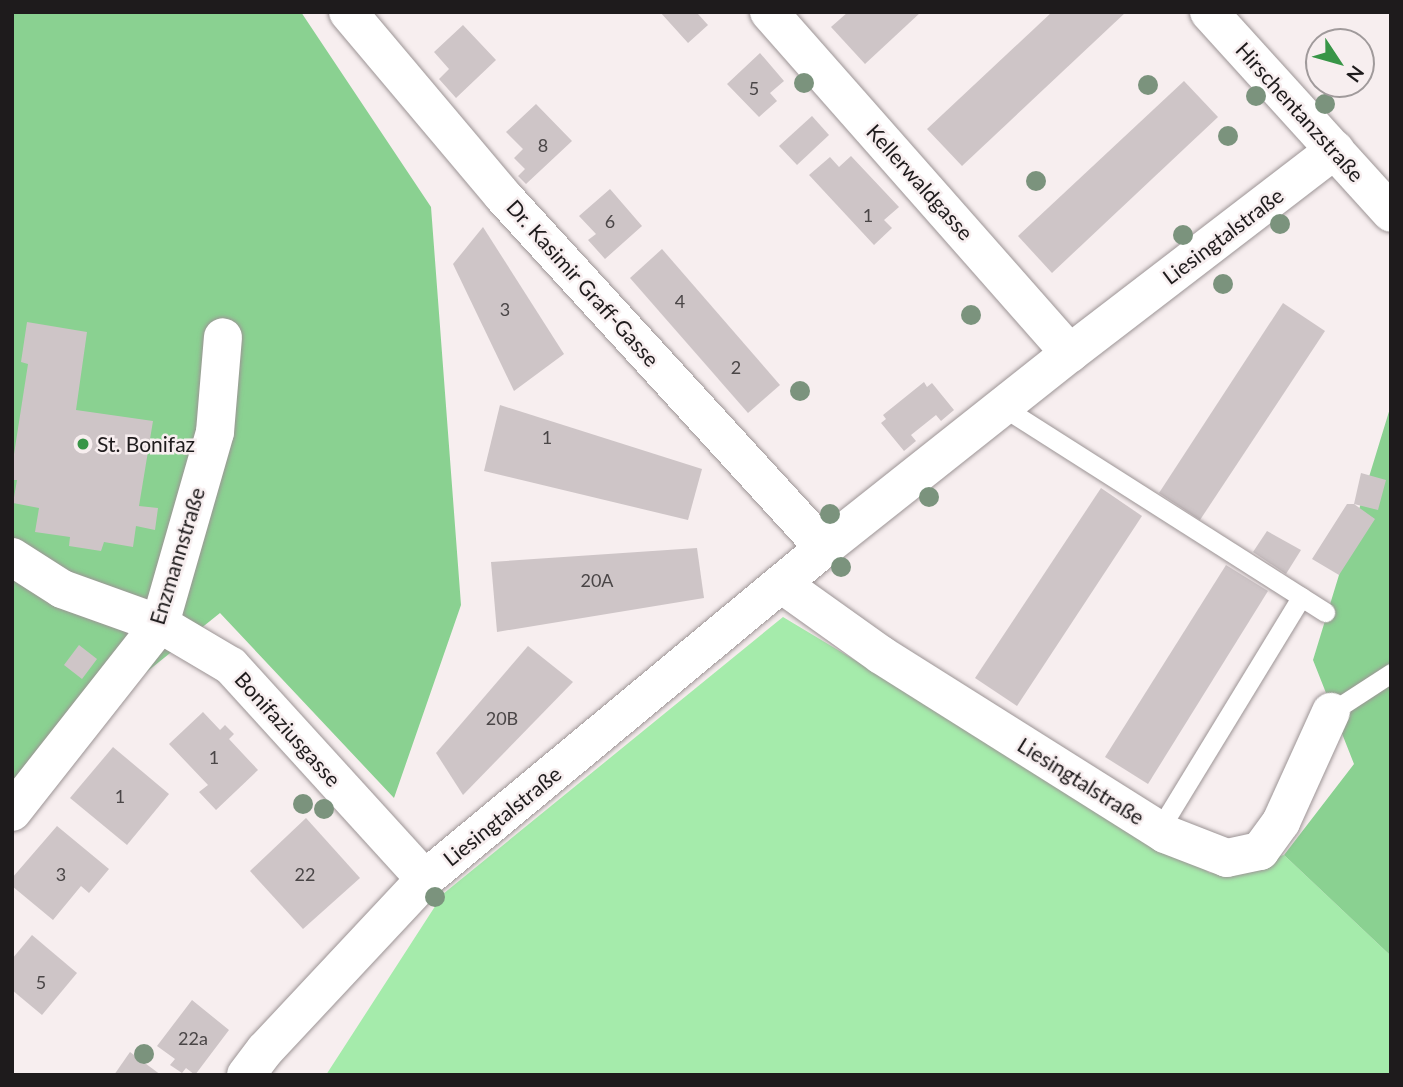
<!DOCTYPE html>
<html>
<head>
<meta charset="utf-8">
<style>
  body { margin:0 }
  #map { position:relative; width:1403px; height:1087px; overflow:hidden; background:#f7eeef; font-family:Lato,sans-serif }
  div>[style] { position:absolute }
  .green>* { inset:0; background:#a5ebab }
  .forest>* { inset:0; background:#8ad191 }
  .building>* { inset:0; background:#cec5c7 }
  .roads { filter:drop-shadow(0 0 2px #9c9495) drop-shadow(0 0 2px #9c9495) }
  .service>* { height:19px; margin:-9.5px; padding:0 9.5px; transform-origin:9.5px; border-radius:9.5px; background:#fff }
  .minor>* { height:38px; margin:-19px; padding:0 19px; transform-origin:19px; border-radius:19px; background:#fff }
  .trees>* { width:20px; height:20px; margin:-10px; border-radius:50%; background:#7b937d }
  .dots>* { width:19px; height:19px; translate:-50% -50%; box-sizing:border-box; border:4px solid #f7eeef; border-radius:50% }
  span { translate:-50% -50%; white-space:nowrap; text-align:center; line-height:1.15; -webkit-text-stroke:5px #f7eeef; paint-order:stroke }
  .number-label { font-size:18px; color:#4a4647 }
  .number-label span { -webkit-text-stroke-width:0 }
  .street-label { font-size:21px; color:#1e1b1c }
  .poi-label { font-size:21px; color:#1e1b1c }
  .left { translate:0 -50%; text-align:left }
  .frame { position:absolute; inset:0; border:14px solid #1e1b1c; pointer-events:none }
  .north { position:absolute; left:1305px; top:28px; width:70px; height:70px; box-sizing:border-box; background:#f7eeef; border:2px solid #a09a9b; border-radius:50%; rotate:126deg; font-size:19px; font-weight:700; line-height:28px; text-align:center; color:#1e1b1c }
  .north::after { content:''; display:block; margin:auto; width:24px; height:32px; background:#389547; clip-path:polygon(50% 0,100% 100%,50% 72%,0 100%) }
</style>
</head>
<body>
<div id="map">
  <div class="green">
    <i style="clip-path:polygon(783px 617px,1210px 873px,1284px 855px,1391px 956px,1391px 1075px,326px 1075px,443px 894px)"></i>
  </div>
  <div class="forest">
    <i style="clip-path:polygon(12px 12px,301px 12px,431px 207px,461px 605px,394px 798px,220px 613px,12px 780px)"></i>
    <i style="clip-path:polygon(1391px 405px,1391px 956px,1284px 855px,1354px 764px,1313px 660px)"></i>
  </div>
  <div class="building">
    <i style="clip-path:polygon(660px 12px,700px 12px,698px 14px,708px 25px,688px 43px)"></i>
    <i style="clip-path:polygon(848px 12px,921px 12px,865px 64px,831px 27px)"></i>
    <i style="clip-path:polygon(1052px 12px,1126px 12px,962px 166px,927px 129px)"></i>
    <i style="clip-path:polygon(463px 25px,496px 60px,456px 98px,439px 79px,449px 69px,434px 52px)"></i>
    <i style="clip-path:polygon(760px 53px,784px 81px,770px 93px,777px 101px,759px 117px,727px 84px)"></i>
    <i style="clip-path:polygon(1184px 81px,1218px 117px,1052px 273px,1018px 236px)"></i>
    <i style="clip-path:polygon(536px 104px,572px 141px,526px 184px,518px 176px,525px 169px,514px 158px,523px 149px,506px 132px)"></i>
    <i style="clip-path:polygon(812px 116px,829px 135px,797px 165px,779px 146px)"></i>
    <i style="clip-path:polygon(851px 156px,899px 207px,884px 220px,892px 228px,874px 245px,809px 175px,830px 157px,839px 167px)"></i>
    <i style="clip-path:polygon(610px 189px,642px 226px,605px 259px,588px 240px,596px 234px,579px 216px)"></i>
    <i style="clip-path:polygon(483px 227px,564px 354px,514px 391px,453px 264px)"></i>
    <i style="clip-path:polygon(662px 249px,780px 385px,748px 413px,630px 278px)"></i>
    <i style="clip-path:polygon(1283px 303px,1325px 331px,1200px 520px,1159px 493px)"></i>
    <i style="clip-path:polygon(27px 322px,87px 332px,76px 410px,153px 421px,139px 506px,158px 508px,155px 530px,136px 526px,133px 547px,104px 542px,101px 551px,69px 546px,70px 537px,35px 532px,39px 508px,13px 503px,17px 480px,12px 480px,12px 467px,28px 364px,21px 362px)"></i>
    <i style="clip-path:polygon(924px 382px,927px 387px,932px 383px,954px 410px,941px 421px,936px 415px,911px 435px,916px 441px,904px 451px,881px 423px,886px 419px,883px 415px)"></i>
    <i style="clip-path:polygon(500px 405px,702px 469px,688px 520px,484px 471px)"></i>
    <i style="clip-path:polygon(1361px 473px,1386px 480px,1378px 510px,1354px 504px,1375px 519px,1339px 575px,1312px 559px,1347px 504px,1354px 504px)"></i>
    <i style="clip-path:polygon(1101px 488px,1142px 516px,1017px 706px,975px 678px)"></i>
    <i style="clip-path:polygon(1267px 531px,1301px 550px,1286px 574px,1253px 552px)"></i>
    <i style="clip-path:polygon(697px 548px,704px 598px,497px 632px,491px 562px)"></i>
    <i style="clip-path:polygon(1226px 565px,1268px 591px,1148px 784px,1105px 757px)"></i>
    <i style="clip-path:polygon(79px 645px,97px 659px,82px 679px,64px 665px)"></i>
    <i style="clip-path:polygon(528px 646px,573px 682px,463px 795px,436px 753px)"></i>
    <i style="clip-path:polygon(203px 712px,220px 730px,225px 725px,234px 734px,229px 739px,258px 770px,216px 810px,199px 792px,208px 785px,169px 744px)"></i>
    <i style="clip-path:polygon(113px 747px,169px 794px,127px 845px,70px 798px)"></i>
    <i style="clip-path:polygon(306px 818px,360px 878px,303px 929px,250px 871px)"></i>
    <i style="clip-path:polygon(57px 826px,109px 869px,89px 893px,81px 886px,53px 920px,12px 886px,12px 878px)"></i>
    <i style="clip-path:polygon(32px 935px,77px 973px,42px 1015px,12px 990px,12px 959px)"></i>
    <i style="clip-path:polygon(192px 1000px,229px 1030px,195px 1075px,186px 1068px,182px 1073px,170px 1065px,175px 1059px,157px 1046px)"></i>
    <i style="clip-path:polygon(130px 1052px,161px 1075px,114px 1075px)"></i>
  </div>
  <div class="roads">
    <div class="service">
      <i style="left:1003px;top:407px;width:382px;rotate:32.5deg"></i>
      <i style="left:1331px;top:712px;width:72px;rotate:-33deg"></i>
      <i style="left:1159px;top:830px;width:273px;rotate:-58.6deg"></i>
    </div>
    <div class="minor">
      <i style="left:348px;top:12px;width:239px;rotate:49.9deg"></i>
      <i style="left:502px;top:195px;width:478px;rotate:47.6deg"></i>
      <i style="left:769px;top:12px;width:455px;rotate:48.6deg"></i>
      <i style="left:1209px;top:12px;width:271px;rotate:47.8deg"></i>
      <i style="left:12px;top:557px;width:59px;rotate:32.6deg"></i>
      <i style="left:62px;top:589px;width:104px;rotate:19.7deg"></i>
      <i style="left:160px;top:624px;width:82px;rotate:30.6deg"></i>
      <i style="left:231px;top:666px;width:288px;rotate:47.7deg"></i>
      <i style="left:783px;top:585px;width:120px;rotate:35.5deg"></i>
      <i style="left:881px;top:655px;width:336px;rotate:32.2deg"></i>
      <i style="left:1165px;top:834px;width:66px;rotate:21.2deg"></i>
      <i style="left:1227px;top:858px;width:34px;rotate:-12deg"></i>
      <i style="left:1260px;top:851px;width:36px;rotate:-54deg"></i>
      <i style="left:1281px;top:822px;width:121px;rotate:-65.6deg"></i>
      <i style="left:12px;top:812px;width:239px;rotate:-51.8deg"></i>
      <i style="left:160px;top:624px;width:200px;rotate:-74deg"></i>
      <i style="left:215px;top:432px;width:95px;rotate:-85.2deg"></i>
      <i style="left:246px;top:1075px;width:31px;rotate:-53deg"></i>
      <i style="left:265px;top:1050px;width:234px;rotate:-46.9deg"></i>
      <i style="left:425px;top:879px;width:518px;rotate:-39.68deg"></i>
      <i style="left:824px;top:548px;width:314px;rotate:-38.4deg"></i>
      <i style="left:1070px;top:353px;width:334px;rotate:-37.5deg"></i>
    </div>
  </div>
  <div class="trees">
    <i style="left:804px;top:83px"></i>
    <i style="left:1148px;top:85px"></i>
    <i style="left:1256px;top:96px"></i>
    <i style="left:1325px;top:104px"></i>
    <i style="left:1228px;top:136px"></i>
    <i style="left:1036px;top:181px"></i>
    <i style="left:1280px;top:224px"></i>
    <i style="left:1183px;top:235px"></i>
    <i style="left:1223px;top:284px"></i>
    <i style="left:971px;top:315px"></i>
    <i style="left:800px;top:391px"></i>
    <i style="left:929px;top:497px"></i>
    <i style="left:830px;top:514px"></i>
    <i style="left:841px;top:567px"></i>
    <i style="left:303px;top:804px"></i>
    <i style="left:324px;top:809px"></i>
    <i style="left:435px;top:897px"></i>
    <i style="left:144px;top:1054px"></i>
  </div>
  <div class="dots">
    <i style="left:83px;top:444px;background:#389547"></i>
  </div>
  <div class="number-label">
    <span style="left:754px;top:88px">5</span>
    <span style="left:543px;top:145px">8</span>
    <span style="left:868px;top:215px">1</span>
    <span style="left:610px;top:221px">6</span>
    <span style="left:680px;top:301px">4</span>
    <span style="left:505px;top:309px">3</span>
    <span style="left:736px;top:367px">2</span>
    <span style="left:547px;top:437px">1</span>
    <span style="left:597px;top:580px">20A</span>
    <span style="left:502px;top:718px">20B</span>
    <span style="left:214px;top:757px">1</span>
    <span style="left:120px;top:796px">1</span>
    <span style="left:61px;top:874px">3</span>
    <span style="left:305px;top:874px">22</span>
    <span style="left:41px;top:982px">5</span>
    <span style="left:193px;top:1038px">22a</span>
  </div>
  <div class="street-label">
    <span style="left:1300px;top:112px;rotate:48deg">Hirschentanzstraße</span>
    <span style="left:920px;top:182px;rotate:48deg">Kellerwaldgasse</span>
    <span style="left:1223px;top:236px;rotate:-37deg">Liesingtalstraße</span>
    <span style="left:583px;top:283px;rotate:48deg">Dr. Kasimir Graff-Gasse</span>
    <span style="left:177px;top:556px;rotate:-73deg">Enzmannstraße</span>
    <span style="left:288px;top:729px;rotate:48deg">Bonifaziusgasse</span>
    <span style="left:1081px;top:781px;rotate:32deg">Liesingtalstraße</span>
    <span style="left:502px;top:816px;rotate:-39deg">Liesingtalstraße</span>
  </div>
  <div class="poi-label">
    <span class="left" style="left:97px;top:444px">St. Bonifaz</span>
  </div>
  <div class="frame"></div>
  <div class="north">N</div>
</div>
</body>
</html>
